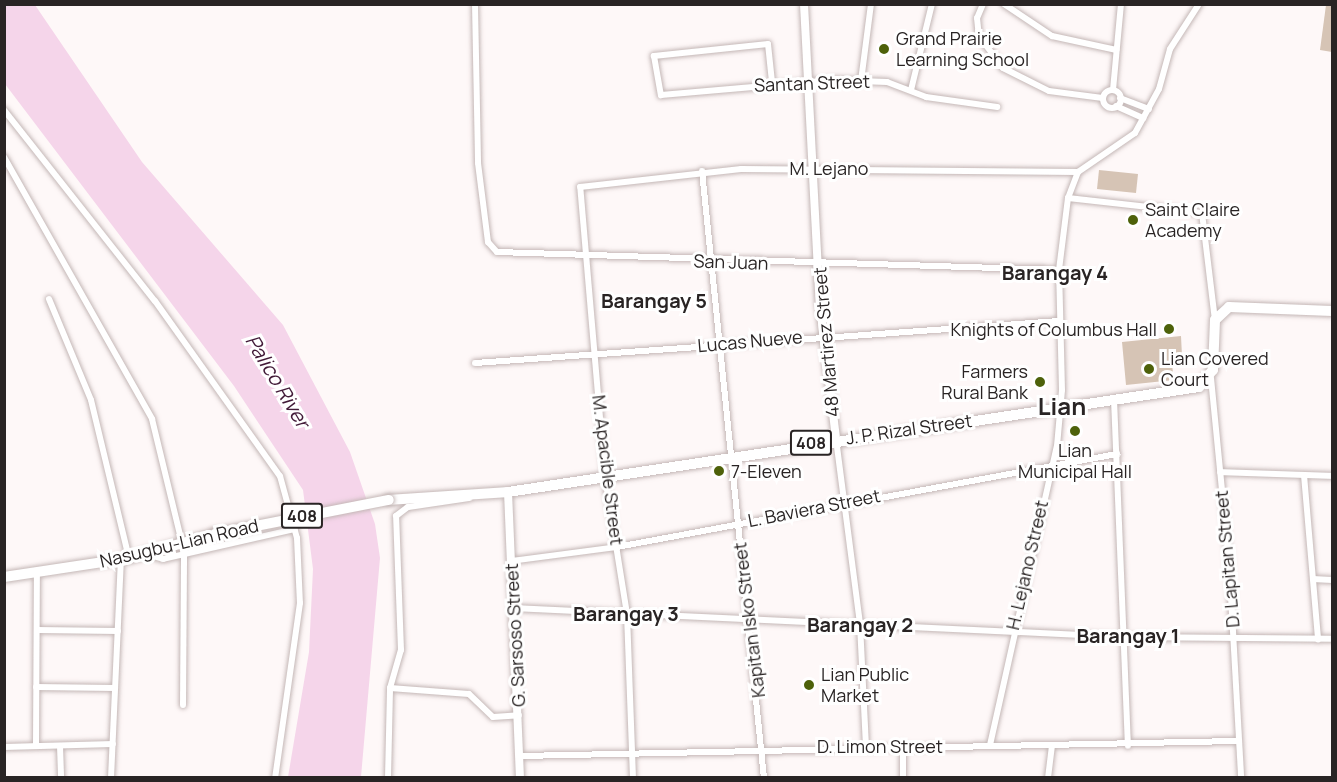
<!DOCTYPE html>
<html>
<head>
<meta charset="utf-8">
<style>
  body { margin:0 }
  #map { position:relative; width:1337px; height:782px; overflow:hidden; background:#fef8f8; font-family:Manrope,sans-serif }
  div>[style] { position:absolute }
  .green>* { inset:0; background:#d6c4b5 }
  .water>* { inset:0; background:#f5d5ea }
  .roads { filter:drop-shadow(0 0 2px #c4b7b6) drop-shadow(0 0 2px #c4b7b6) }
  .minor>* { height:6px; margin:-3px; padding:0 3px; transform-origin:3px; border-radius:3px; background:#fff }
  .minor>.ring { margin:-3px; padding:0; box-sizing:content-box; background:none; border:6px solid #fff; border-radius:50% }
  .tertiary>* { height:8px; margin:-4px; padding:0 4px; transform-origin:4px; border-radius:4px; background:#fff }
  .primary>* { height:10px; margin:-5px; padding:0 5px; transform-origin:5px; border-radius:5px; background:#fff }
  .bridges { filter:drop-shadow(0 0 2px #c4b7b6) drop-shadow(0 0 2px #c4b7b6) }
  .primary-bridge>* { height:10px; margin:-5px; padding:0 5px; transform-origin:5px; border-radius:5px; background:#fff }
  .dots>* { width:16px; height:16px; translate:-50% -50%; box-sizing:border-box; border:3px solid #fff; border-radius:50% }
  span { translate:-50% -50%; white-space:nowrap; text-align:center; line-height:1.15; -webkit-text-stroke:6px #fff; paint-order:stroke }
  .shield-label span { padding:2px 4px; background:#fff; border:2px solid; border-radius:4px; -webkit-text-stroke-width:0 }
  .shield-label { font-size:16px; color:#292424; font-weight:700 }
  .poi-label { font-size:18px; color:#292424 }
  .left { translate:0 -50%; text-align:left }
  .right { translate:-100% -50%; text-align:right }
  .street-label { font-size:18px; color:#292424 }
  .neighbourhood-label { font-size:20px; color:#292424; font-weight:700 }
  .water-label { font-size:20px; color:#421a38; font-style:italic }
  .district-label { font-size:24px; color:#292424; font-weight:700 }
  .frame { position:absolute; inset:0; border:6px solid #292424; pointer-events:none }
</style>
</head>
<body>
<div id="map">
  <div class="green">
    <i style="clip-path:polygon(1326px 5px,1332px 5px,1332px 52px,1320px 50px)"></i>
    <i style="clip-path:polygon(1099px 170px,1138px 174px,1136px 193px,1097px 189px)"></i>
    <i style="clip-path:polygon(1181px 336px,1182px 356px,1171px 357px,1174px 380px,1126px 385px,1122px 342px)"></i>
  </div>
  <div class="water">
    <i style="clip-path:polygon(4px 5px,35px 5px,142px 162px,283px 325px,350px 452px,375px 524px,380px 558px,361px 777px,288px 777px,309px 652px,313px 569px,303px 490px,234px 386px,5px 84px)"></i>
  </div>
  <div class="roads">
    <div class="minor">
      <i style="left:475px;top:4px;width:159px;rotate:88.9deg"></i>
      <i style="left:478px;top:163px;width:80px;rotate:82.8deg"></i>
      <i style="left:488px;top:242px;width:13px;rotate:48deg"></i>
      <i style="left:497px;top:252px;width:562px;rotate:1.83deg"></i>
      <i style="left:983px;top:4px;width:15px;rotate:113deg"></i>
      <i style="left:977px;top:18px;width:18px;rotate:84deg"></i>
      <i style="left:979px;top:36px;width:40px;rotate:53deg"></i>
      <i style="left:1003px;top:68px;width:51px;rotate:26.6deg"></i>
      <i style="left:1049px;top:91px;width:54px;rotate:7.4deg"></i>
      <i style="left:1004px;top:4px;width:58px;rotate:33.7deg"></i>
      <i style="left:1052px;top:36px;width:66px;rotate:12.2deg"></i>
      <i style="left:861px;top:81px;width:78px;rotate:-82.6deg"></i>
      <i style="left:772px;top:82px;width:38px;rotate:-96deg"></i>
      <i style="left:768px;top:44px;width:115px;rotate:174deg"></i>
      <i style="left:654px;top:56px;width:40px;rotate:80deg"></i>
      <i style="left:661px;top:95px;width:173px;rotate:-5deg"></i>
      <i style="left:833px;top:80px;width:54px;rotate:2.1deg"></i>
      <i style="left:887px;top:82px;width:42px;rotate:21deg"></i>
      <i style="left:926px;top:97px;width:72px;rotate:8deg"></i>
      <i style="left:911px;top:90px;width:89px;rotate:-76.3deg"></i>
      <i style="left:1113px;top:90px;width:86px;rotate:-84.7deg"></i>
      <i class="ring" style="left:1103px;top:90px;width:12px;height:12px"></i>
      <i style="left:1120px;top:98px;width:31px;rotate:21deg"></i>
      <i style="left:1116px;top:106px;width:30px;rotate:24deg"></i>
      <i style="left:4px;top:110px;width:243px;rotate:51.7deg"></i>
      <i style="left:155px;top:301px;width:215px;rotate:54.5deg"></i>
      <i style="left:280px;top:476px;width:64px;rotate:74.7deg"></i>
      <i style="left:297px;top:538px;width:65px;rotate:87.4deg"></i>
      <i style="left:300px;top:603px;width:177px;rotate:98.1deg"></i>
      <i style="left:4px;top:157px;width:301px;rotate:60.5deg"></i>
      <i style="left:152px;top:419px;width:128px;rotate:76.4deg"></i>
      <i style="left:702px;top:171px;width:610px;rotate:84.17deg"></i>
      <i style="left:1078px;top:172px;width:69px;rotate:-34.4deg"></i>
      <i style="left:1135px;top:133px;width:50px;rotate:-61.4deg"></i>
      <i style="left:1159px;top:89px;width:41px;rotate:-74.6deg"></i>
      <i style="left:1170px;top:49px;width:54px;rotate:-57.2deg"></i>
      <i style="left:1068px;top:198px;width:135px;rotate:6.4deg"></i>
      <i style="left:1202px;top:213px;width:108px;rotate:83.1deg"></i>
      <i style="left:49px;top:299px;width:109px;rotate:67.4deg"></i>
      <i style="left:91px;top:400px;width:163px;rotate:76.5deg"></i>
      <i style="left:475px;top:363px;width:587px;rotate:-4.11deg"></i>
      <i style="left:1211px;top:378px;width:183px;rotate:84.4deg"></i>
      <i style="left:1229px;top:560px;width:218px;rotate:86.8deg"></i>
      <i style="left:1114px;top:399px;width:347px;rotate:87.7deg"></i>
      <i style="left:836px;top:439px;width:187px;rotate:82.6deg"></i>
      <i style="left:860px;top:624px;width:122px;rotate:87.2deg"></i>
      <i style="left:1220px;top:472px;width:112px;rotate:2deg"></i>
      <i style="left:1304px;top:475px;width:165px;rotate:85.1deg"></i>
      <i style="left:146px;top:554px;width:18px;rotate:16deg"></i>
      <i style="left:163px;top:559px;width:135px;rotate:-12.8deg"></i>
      <i style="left:511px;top:561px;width:107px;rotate:-7.5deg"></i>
      <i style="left:617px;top:547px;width:509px;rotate:-10.54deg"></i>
      <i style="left:1313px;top:579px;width:19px;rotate:3deg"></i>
      <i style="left:513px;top:608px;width:611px;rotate:2.72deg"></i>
      <i style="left:1123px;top:637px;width:209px;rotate:0.5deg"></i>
      <i style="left:37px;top:630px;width:81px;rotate:0.7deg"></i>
      <i style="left:36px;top:687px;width:79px;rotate:0.7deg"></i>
      <i style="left:390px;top:688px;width:40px;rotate:-74deg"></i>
      <i style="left:401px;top:650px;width:134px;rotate:-92.1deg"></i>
      <i style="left:396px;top:516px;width:15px;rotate:-37deg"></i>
      <i style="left:408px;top:507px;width:62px;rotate:-8.4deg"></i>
      <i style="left:183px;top:705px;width:153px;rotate:-89.6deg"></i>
      <i style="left:990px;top:745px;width:306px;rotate:-77.4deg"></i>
      <i style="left:1057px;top:446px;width:56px;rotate:-84.9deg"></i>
      <i style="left:1062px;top:390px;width:120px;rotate:-91.4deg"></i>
      <i style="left:1059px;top:270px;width:73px;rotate:-82.9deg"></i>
      <i style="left:1068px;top:198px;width:28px;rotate:-69deg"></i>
      <i style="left:36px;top:746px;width:174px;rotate:-89.7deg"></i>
      <i style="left:60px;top:746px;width:32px;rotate:88deg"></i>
      <i style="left:4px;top:747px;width:109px;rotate:-1.6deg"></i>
      <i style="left:520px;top:756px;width:719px;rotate:-1.2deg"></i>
      <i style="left:111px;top:778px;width:218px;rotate:-87.4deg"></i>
      <i style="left:388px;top:778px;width:90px;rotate:-88.7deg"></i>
      <i style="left:390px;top:688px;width:79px;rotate:4.3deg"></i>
      <i style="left:469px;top:694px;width:33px;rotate:44deg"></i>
      <i style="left:493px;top:717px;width:26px;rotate:-4deg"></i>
      <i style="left:633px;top:778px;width:164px;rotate:-92.1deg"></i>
      <i style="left:627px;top:614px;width:140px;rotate:-99.1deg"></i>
      <i style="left:605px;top:476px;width:290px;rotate:-94.9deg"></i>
      <i style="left:580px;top:187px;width:162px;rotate:-6.4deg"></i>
      <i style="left:741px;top:169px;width:337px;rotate:0.5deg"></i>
      <i style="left:903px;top:778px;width:33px;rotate:-90deg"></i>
      <i style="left:1048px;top:778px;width:33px;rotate:-83deg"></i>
    </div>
    <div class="tertiary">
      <i style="left:804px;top:4px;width:302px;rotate:87deg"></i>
      <i style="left:820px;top:306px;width:134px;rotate:83.1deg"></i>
      <i style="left:508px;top:492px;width:286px;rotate:87.6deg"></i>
    </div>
    <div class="primary">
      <i style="left:389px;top:500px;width:119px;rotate:-3.8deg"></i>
      <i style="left:508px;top:492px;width:699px;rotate:-8.64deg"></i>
      <i style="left:1199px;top:387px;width:22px;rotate:-51deg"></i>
      <i style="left:1213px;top:370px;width:50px;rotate:-87.7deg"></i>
      <i style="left:1215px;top:320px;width:19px;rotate:-43deg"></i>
      <i style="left:1229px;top:307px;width:103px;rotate:2.2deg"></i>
      <i style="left:4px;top:577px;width:126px;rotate:-8.6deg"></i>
      <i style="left:129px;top:558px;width:89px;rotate:-15.6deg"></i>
    </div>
  </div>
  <div class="bridges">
    <div class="primary-bridge">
      <i style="left:215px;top:534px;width:177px;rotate:-11.1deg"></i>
    </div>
  </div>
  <div class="dots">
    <i style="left:884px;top:49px;background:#4e610a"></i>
    <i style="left:1133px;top:220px;background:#4e610a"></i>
    <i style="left:1169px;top:329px;background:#4e610a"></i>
    <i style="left:1149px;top:369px;background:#4e610a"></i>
    <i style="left:1040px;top:382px;background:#4e610a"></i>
    <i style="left:1075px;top:431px;background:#4e610a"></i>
    <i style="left:719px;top:471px;background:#4e610a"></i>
    <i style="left:809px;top:685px;background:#4e610a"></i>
  </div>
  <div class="shield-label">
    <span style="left:811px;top:443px">408</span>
    <span style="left:302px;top:516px">408</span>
  </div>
  <div class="poi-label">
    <span class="left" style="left:896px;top:49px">Grand Prairie<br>Learning School</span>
    <span class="left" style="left:1145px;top:220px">Saint Claire<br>Academy</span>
    <span class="right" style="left:1157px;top:329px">Knights of Columbus Hall</span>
    <span class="left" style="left:1161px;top:369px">Lian Covered<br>Court</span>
    <span class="right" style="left:1028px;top:382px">Farmers<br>Rural Bank</span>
    <span style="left:1075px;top:461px">Lian<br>Municipal Hall</span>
    <span class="left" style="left:731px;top:471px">7-Eleven</span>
    <span class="left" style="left:821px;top:685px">Lian Public<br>Market</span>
  </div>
  <div class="street-label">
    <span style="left:812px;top:83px;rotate:-2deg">Santan Street</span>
    <span style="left:829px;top:168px">M. Lejano</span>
    <span style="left:731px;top:262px;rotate:2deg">San Juan</span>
    <span style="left:750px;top:341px;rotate:-5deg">Lucas Nueve</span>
    <span style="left:826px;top:342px;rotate:-95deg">48 Martirez Street</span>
    <span style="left:909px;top:429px;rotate:-8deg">J. P. Rizal Street</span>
    <span style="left:608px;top:470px;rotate:83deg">M. Apacible Street</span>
    <span style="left:814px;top:508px;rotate:-11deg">L. Baviera Street</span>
    <span style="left:179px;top:543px;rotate:-13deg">Nasugbu-Lian Road</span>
    <span style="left:1227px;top:559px;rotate:-95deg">D. Lapitan Street</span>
    <span style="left:1027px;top:565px;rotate:-77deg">H. Lejano Street</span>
    <span style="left:749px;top:620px;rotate:-97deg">Kapitan Isko Street</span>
    <span style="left:515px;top:635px;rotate:-93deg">G. Sarsoso Street</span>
    <span style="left:880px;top:746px">D. Limon Street</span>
  </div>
  <div class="neighbourhood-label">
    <span style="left:1055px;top:272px">Barangay 4</span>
    <span style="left:654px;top:300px">Barangay 5</span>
    <span style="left:626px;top:613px">Barangay 3</span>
    <span style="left:860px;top:624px">Barangay 2</span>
    <span style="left:1128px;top:635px">Barangay 1</span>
  </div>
  <div class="water-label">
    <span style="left:278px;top:381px;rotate:59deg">Palico River</span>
  </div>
  <div class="district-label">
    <span style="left:1062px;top:406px">Lian</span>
  </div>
  <div class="frame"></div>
</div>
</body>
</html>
